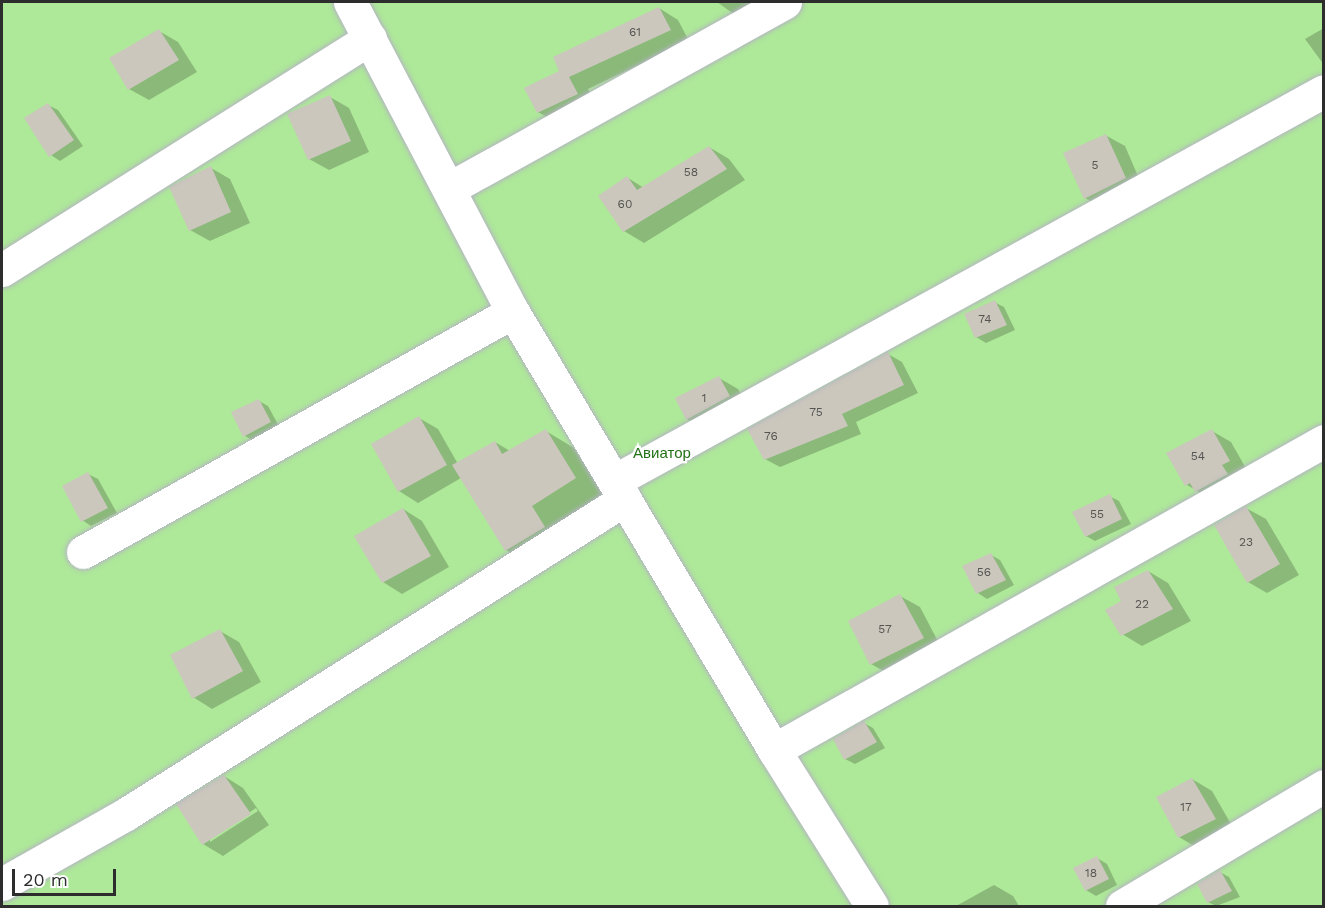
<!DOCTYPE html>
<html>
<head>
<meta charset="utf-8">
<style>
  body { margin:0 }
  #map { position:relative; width:1325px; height:908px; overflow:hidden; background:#efe9df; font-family:"Work Sans",sans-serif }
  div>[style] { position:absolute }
  .green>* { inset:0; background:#aee899 }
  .shadow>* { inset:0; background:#0003 }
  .building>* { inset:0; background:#cbc7bd }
  .roads { filter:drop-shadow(0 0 2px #b3b4c1) drop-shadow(0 0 2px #b3b4c1) }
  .street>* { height:33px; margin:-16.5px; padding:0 16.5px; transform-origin:16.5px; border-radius:16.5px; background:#fff }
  span { translate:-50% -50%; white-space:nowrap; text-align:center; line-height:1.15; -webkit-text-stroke:4.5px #fff; paint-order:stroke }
  .number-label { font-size:12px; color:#545451 }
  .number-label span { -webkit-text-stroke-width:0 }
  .park-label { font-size:15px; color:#237117 }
  .frame { position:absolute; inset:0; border:3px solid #2d2d2d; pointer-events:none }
  .scale { position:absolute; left:12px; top:869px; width:104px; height:27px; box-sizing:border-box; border:3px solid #2d2d2d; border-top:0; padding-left:8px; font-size:18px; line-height:21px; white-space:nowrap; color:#2d2d2d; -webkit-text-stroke:4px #fff; paint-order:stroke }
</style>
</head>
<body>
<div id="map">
  <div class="green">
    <i style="clip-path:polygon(2px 2px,1323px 2px,1323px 906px,2px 906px)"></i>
  </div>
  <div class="shadow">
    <i style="clip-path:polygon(717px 2px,771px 2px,738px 17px)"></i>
    <i style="clip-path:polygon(659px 8px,678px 20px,689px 41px,588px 89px,596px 105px,558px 123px,538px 112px,561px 71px)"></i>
    <i style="clip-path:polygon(1324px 28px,1324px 65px,1305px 39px)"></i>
    <i style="clip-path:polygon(159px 31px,178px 42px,197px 72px,149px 100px,129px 89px)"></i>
    <i style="clip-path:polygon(330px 97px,349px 108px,369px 152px,329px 170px,309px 159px)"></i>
    <i style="clip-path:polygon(48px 105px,58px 110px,83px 146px,60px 161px,51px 155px)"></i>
    <i style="clip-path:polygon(1105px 135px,1125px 146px,1144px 190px,1105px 209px,1085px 198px)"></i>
    <i style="clip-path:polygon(709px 147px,729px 159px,745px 180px,644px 243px,624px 231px,600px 196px,628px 178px,644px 188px)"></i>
    <i style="clip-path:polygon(211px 168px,230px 179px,250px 223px,210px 241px,190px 230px)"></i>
    <i style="clip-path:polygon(994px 302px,1004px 307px,1015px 330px,986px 343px,976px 337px)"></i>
    <i style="clip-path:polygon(888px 354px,902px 362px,918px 393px,856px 422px,861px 434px,780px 467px,765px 459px)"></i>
    <i style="clip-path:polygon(719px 378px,738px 389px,748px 407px,707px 430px,687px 419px)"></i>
    <i style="clip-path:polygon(259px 401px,268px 406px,280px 428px,253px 441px,244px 435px)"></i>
    <i style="clip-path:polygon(419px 418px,438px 429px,458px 464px,495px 442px,510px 451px,546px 431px,574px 448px,604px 495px,534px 566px,506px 550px,461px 478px,418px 503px,399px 491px)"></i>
    <i style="clip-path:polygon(1212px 431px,1231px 442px,1248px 472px,1216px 502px,1187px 485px)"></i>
    <i style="clip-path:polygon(88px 474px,98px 479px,117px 513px,91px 526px,82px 520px)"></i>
    <i style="clip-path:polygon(1109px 496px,1119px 501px,1131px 524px,1095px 541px,1086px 536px)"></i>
    <i style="clip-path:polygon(1246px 508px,1266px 519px,1299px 575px,1267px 593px,1248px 582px)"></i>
    <i style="clip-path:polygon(403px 509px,422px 521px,449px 567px,402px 594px,383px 582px)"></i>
    <i style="clip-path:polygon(991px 555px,1000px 560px,1014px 585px,987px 599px,978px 593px,964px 567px)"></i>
    <i style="clip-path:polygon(1148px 571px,1168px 583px,1191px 621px,1142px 646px,1122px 634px,1123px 601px)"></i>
    <i style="clip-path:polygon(900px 596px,920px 607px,942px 649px,891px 675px,871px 664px)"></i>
    <i style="clip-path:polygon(220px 631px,239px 642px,261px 682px,212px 709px,193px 697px)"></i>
    <i style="clip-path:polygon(864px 723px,873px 728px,885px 748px,855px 764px,845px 759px)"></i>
    <i style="clip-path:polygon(evenodd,224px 776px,243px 788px,269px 825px,223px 856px,203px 844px,179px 805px,224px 776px,256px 808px,258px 811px,210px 842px,210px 839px,256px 808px)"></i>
    <i style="clip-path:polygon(1192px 779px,1212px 791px,1235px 831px,1199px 849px,1179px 837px)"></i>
    <i style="clip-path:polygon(1097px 858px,1107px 864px,1117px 885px,1096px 896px,1086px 890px)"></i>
    <i style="clip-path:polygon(1220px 872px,1229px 877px,1240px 897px,1216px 906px,1208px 902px,1199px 884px)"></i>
    <i style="clip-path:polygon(994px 885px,1013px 896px,1019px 906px,956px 906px)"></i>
  </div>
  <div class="building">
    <i style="clip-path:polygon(659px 7px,671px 30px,569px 77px,578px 94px,537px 113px,524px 88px,559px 71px,553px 57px)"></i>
    <i style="clip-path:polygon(159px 29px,179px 60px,128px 90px,109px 58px)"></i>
    <i style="clip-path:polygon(330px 95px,351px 141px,308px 160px,287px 114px)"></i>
    <i style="clip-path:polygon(48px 103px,74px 140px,49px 157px,24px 118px)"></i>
    <i style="clip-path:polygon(1106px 134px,1126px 178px,1084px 199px,1063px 153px)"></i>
    <i style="clip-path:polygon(709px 146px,727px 169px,623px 232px,598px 196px,627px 176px,637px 190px)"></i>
    <i style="clip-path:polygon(211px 166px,231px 212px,189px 231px,169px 187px)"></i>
    <i style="clip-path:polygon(995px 300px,1007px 325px,975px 338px,964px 314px)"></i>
    <i style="clip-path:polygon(888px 352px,904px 385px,842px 414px,848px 426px,764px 460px,747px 429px)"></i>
    <i style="clip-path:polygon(719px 376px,730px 396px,686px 420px,675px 398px)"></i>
    <i style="clip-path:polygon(259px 399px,271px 422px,243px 437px,231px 412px)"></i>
    <i style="clip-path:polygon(419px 416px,447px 465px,398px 492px,371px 444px)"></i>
    <i style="clip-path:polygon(546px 429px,576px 478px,532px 506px,545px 527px,505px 551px,452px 465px,495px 441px,502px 454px)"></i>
    <i style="clip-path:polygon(1212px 429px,1230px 461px,1222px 465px,1228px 474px,1195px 492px,1190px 483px,1185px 486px,1166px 453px)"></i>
    <i style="clip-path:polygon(88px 472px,108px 508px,81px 522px,62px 486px)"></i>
    <i style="clip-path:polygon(1110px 494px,1122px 519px,1085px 537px,1072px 512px)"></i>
    <i style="clip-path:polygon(1246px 506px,1280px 564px,1247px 583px,1214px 525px)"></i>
    <i style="clip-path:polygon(403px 508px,431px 556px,382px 583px,354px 536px)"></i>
    <i style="clip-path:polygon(991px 553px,1006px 580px,976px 594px,962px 566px)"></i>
    <i style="clip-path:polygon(1148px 570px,1173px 609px,1121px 636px,1105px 610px,1121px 601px,1114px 587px)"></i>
    <i style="clip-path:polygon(900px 594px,924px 638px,870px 665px,848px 621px)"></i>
    <i style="clip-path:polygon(220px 629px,243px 671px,192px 699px,170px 655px)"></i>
    <i style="clip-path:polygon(864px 721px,877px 742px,844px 760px,833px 739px)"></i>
    <i style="clip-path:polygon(224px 775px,251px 814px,202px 845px,176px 804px)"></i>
    <i style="clip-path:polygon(1192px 778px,1216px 819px,1178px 838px,1156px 797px)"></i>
    <i style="clip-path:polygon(1097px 856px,1109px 879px,1085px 891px,1073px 868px)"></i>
    <i style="clip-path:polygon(1220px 870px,1232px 891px,1207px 903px,1197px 884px)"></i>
  </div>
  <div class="roads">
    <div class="street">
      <i style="left:350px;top:2px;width:350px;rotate:62.3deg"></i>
      <i style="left:513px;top:312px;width:510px;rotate:59.21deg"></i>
      <i style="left:774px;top:750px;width:184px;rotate:57.9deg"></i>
      <i style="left:450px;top:188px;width:383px;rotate:-29deg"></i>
      <i style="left:2px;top:270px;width:435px;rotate:-32.2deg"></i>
      <i style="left:614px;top:481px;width:810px;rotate:-28.78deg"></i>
      <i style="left:83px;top:552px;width:492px;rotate:-29.2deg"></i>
      <i style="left:774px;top:750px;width:631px;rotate:-29.33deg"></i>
      <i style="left:2px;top:884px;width:142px;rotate:-29.4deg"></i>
      <i style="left:126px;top:814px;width:590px;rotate:-32.26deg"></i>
      <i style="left:1122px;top:906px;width:235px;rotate:-30.7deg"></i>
    </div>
  </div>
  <div class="number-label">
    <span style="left:635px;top:33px">61</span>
    <span style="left:1095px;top:166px">5</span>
    <span style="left:691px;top:173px">58</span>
    <span style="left:625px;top:205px">60</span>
    <span style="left:985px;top:320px">74</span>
    <span style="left:704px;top:399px">1</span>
    <span style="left:816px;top:413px">75</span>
    <span style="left:771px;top:437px">76</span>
    <span style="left:1198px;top:457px">54</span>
    <span style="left:1097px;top:515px">55</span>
    <span style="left:1246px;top:543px">23</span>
    <span style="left:984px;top:573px">56</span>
    <span style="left:1142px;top:605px">22</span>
    <span style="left:885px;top:630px">57</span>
    <span style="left:1186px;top:808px">17</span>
    <span style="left:1091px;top:874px">18</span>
  </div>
  <div class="park-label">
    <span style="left:662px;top:454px">Авиатор</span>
  </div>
  <div class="frame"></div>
  <div class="scale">20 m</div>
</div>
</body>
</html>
